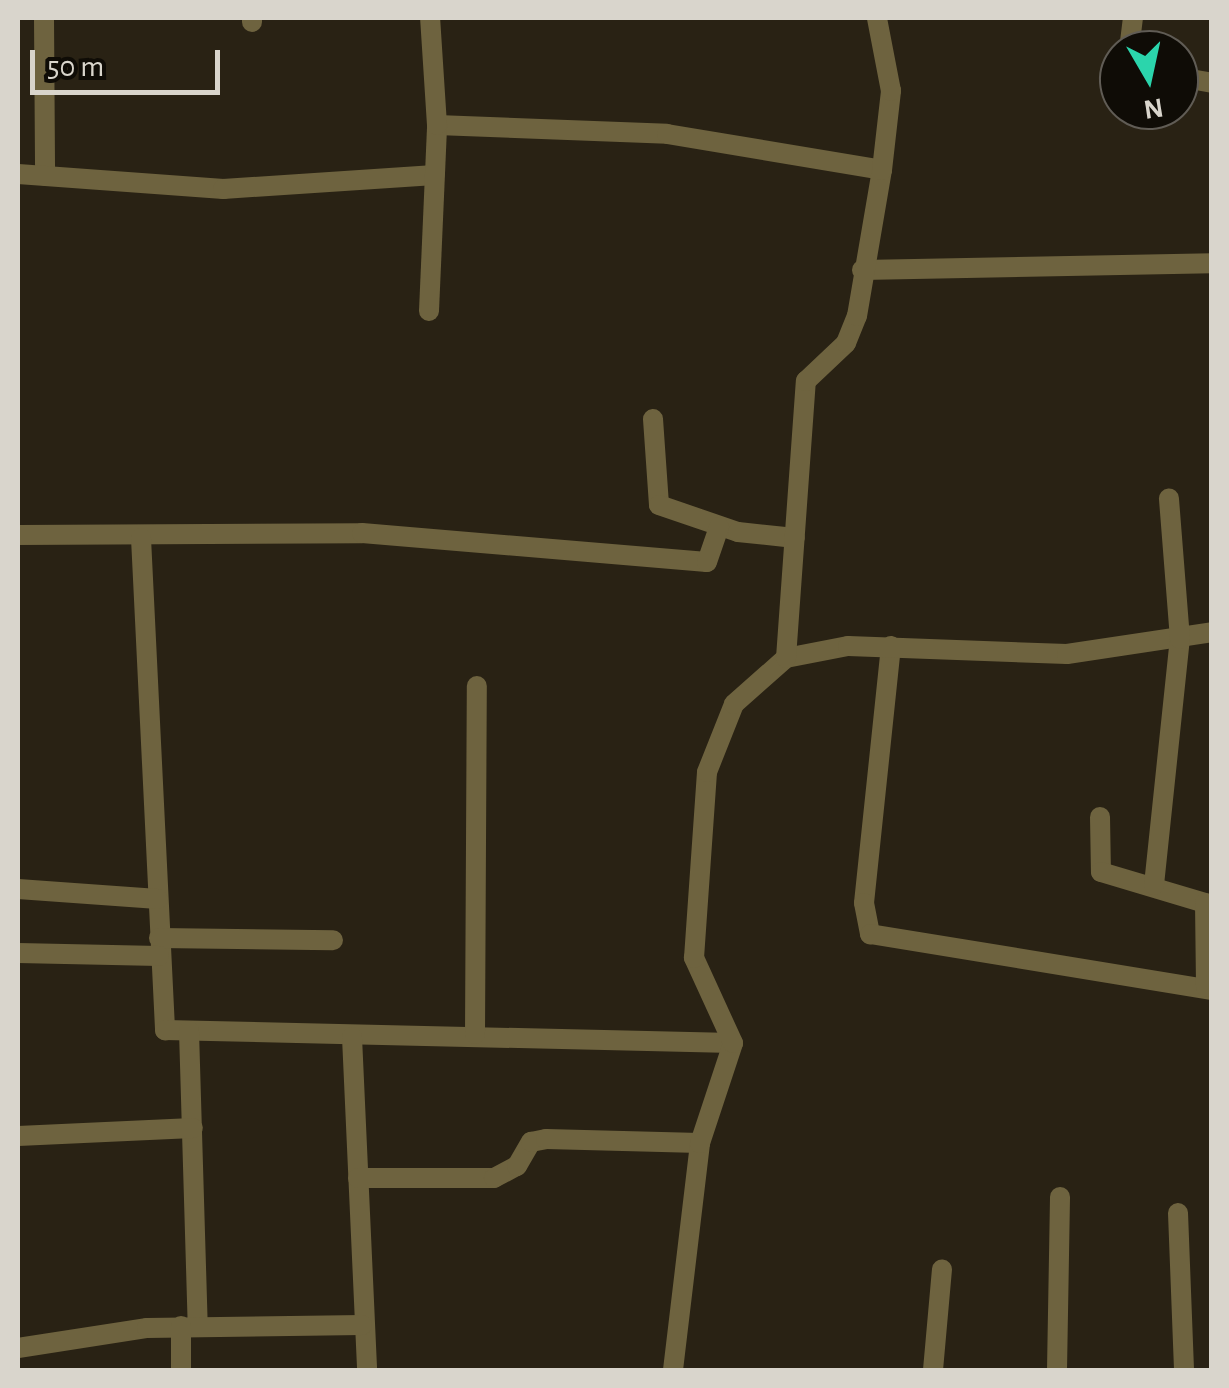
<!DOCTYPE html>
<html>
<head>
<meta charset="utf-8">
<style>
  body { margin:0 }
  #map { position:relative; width:1229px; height:1388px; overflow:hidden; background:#292214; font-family:"Alegreya Sans",sans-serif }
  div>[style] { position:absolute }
  .street>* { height:20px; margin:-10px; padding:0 10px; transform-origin:10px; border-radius:10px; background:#6e633f }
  span { translate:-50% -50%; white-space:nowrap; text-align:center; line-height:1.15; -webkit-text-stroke:8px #0f0c06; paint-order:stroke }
  .frame { position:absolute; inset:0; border:20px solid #d9d5cc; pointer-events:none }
  .north { position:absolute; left:1099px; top:30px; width:100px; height:100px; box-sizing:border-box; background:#0f0c06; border:2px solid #605c55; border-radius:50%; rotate:171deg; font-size:28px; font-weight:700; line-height:40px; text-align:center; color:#d9d5cc }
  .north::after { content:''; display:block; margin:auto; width:35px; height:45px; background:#2bd5ac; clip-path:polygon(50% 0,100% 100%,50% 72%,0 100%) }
  .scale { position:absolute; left:30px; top:50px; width:190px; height:45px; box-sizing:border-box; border:5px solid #d9d5cc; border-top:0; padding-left:12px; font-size:30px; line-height:35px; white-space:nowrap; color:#d9d5cc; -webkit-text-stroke:8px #0f0c06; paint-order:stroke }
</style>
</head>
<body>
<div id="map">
  <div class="street">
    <i style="left:44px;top:18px;width:158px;rotate:89.6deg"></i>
    <i style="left:252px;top:18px;width:4px;rotate:90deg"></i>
    <i style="left:1129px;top:50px;width:32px;rotate:-83deg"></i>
    <i style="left:1179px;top:77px;width:34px;rotate:10deg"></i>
    <i style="left:437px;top:125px;width:230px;rotate:2.2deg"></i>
    <i style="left:667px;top:134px;width:218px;rotate:9.5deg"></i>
    <i style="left:18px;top:174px;width:206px;rotate:4.2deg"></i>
    <i style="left:223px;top:189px;width:212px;rotate:-3.8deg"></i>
    <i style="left:862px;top:270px;width:350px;rotate:-1.1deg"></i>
    <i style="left:429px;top:311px;width:186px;rotate:-87.5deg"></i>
    <i style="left:437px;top:125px;width:107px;rotate:-93.7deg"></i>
    <i style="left:653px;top:419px;width:86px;rotate:86deg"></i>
    <i style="left:659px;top:505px;width:83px;rotate:18.9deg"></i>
    <i style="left:738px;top:532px;width:57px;rotate:6deg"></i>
    <i style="left:18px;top:535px;width:344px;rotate:-0.3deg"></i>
    <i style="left:362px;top:533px;width:346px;rotate:4.8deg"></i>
    <i style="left:707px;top:562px;width:37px;rotate:-71deg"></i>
    <i style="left:141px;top:538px;width:493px;rotate:87.2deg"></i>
    <i style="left:165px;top:1030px;width:568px;rotate:1.31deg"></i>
    <i style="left:891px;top:646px;width:258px;rotate:96deg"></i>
    <i style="left:864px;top:903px;width:32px;rotate:79deg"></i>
    <i style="left:870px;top:934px;width:347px;rotate:9.3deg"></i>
    <i style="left:786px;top:658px;width:63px;rotate:-11deg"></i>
    <i style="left:848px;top:646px;width:219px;rotate:2.1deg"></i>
    <i style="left:1067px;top:654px;width:147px;rotate:-8.6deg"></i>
    <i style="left:1100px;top:817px;width:55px;rotate:89deg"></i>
    <i style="left:1101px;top:872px;width:109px;rotate:16.6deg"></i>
    <i style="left:1205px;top:903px;width:84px;rotate:89.3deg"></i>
    <i style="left:1154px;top:885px;width:247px;rotate:-84deg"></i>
    <i style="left:1180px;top:639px;width:141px;rotate:-94.5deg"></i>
    <i style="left:18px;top:889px;width:140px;rotate:4.1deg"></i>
    <i style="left:159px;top:938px;width:174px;rotate:0.7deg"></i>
    <i style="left:18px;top:953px;width:141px;rotate:1.2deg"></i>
    <i style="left:189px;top:1031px;width:295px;rotate:88.3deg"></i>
    <i style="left:475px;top:1034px;width:348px;rotate:-89.7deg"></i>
    <i style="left:352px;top:1037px;width:333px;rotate:87.4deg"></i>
    <i style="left:18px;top:1136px;width:175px;rotate:-2.6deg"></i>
    <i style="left:358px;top:1178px;width:136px"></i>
    <i style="left:494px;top:1178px;width:26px;rotate:-28deg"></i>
    <i style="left:517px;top:1166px;width:28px;rotate:-60deg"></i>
    <i style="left:531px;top:1142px;width:15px;rotate:-11deg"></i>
    <i style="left:546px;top:1139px;width:154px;rotate:1.5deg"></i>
    <i style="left:1178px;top:1213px;width:157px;rotate:87.8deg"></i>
    <i style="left:18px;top:1348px;width:131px;rotate:-8.8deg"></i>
    <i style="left:147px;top:1328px;width:215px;rotate:-0.8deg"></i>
    <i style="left:181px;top:1370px;width:44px;rotate:-90deg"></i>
    <i style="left:673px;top:1370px;width:229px;rotate:-83.2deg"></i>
    <i style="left:700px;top:1143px;width:105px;rotate:-71.7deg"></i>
    <i style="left:733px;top:1043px;width:94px;rotate:-114.6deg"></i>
    <i style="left:694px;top:958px;width:186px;rotate:-86deg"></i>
    <i style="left:707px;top:772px;width:73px;rotate:-68.3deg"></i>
    <i style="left:734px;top:704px;width:69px;rotate:-41.5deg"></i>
    <i style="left:786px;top:658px;width:278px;rotate:-85.9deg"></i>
    <i style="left:806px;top:381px;width:55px;rotate:-43.5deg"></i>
    <i style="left:846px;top:343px;width:29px;rotate:-68deg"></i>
    <i style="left:857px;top:316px;width:148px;rotate:-80.3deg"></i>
    <i style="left:882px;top:170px;width:80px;rotate:-83.5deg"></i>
    <i style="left:891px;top:91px;width:74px;rotate:-100.9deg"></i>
    <i style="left:933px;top:1370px;width:101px;rotate:-84.9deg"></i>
    <i style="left:1057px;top:1370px;width:173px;rotate:-89deg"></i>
  </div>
  <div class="frame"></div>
  <div class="north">N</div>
  <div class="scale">50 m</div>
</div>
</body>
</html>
